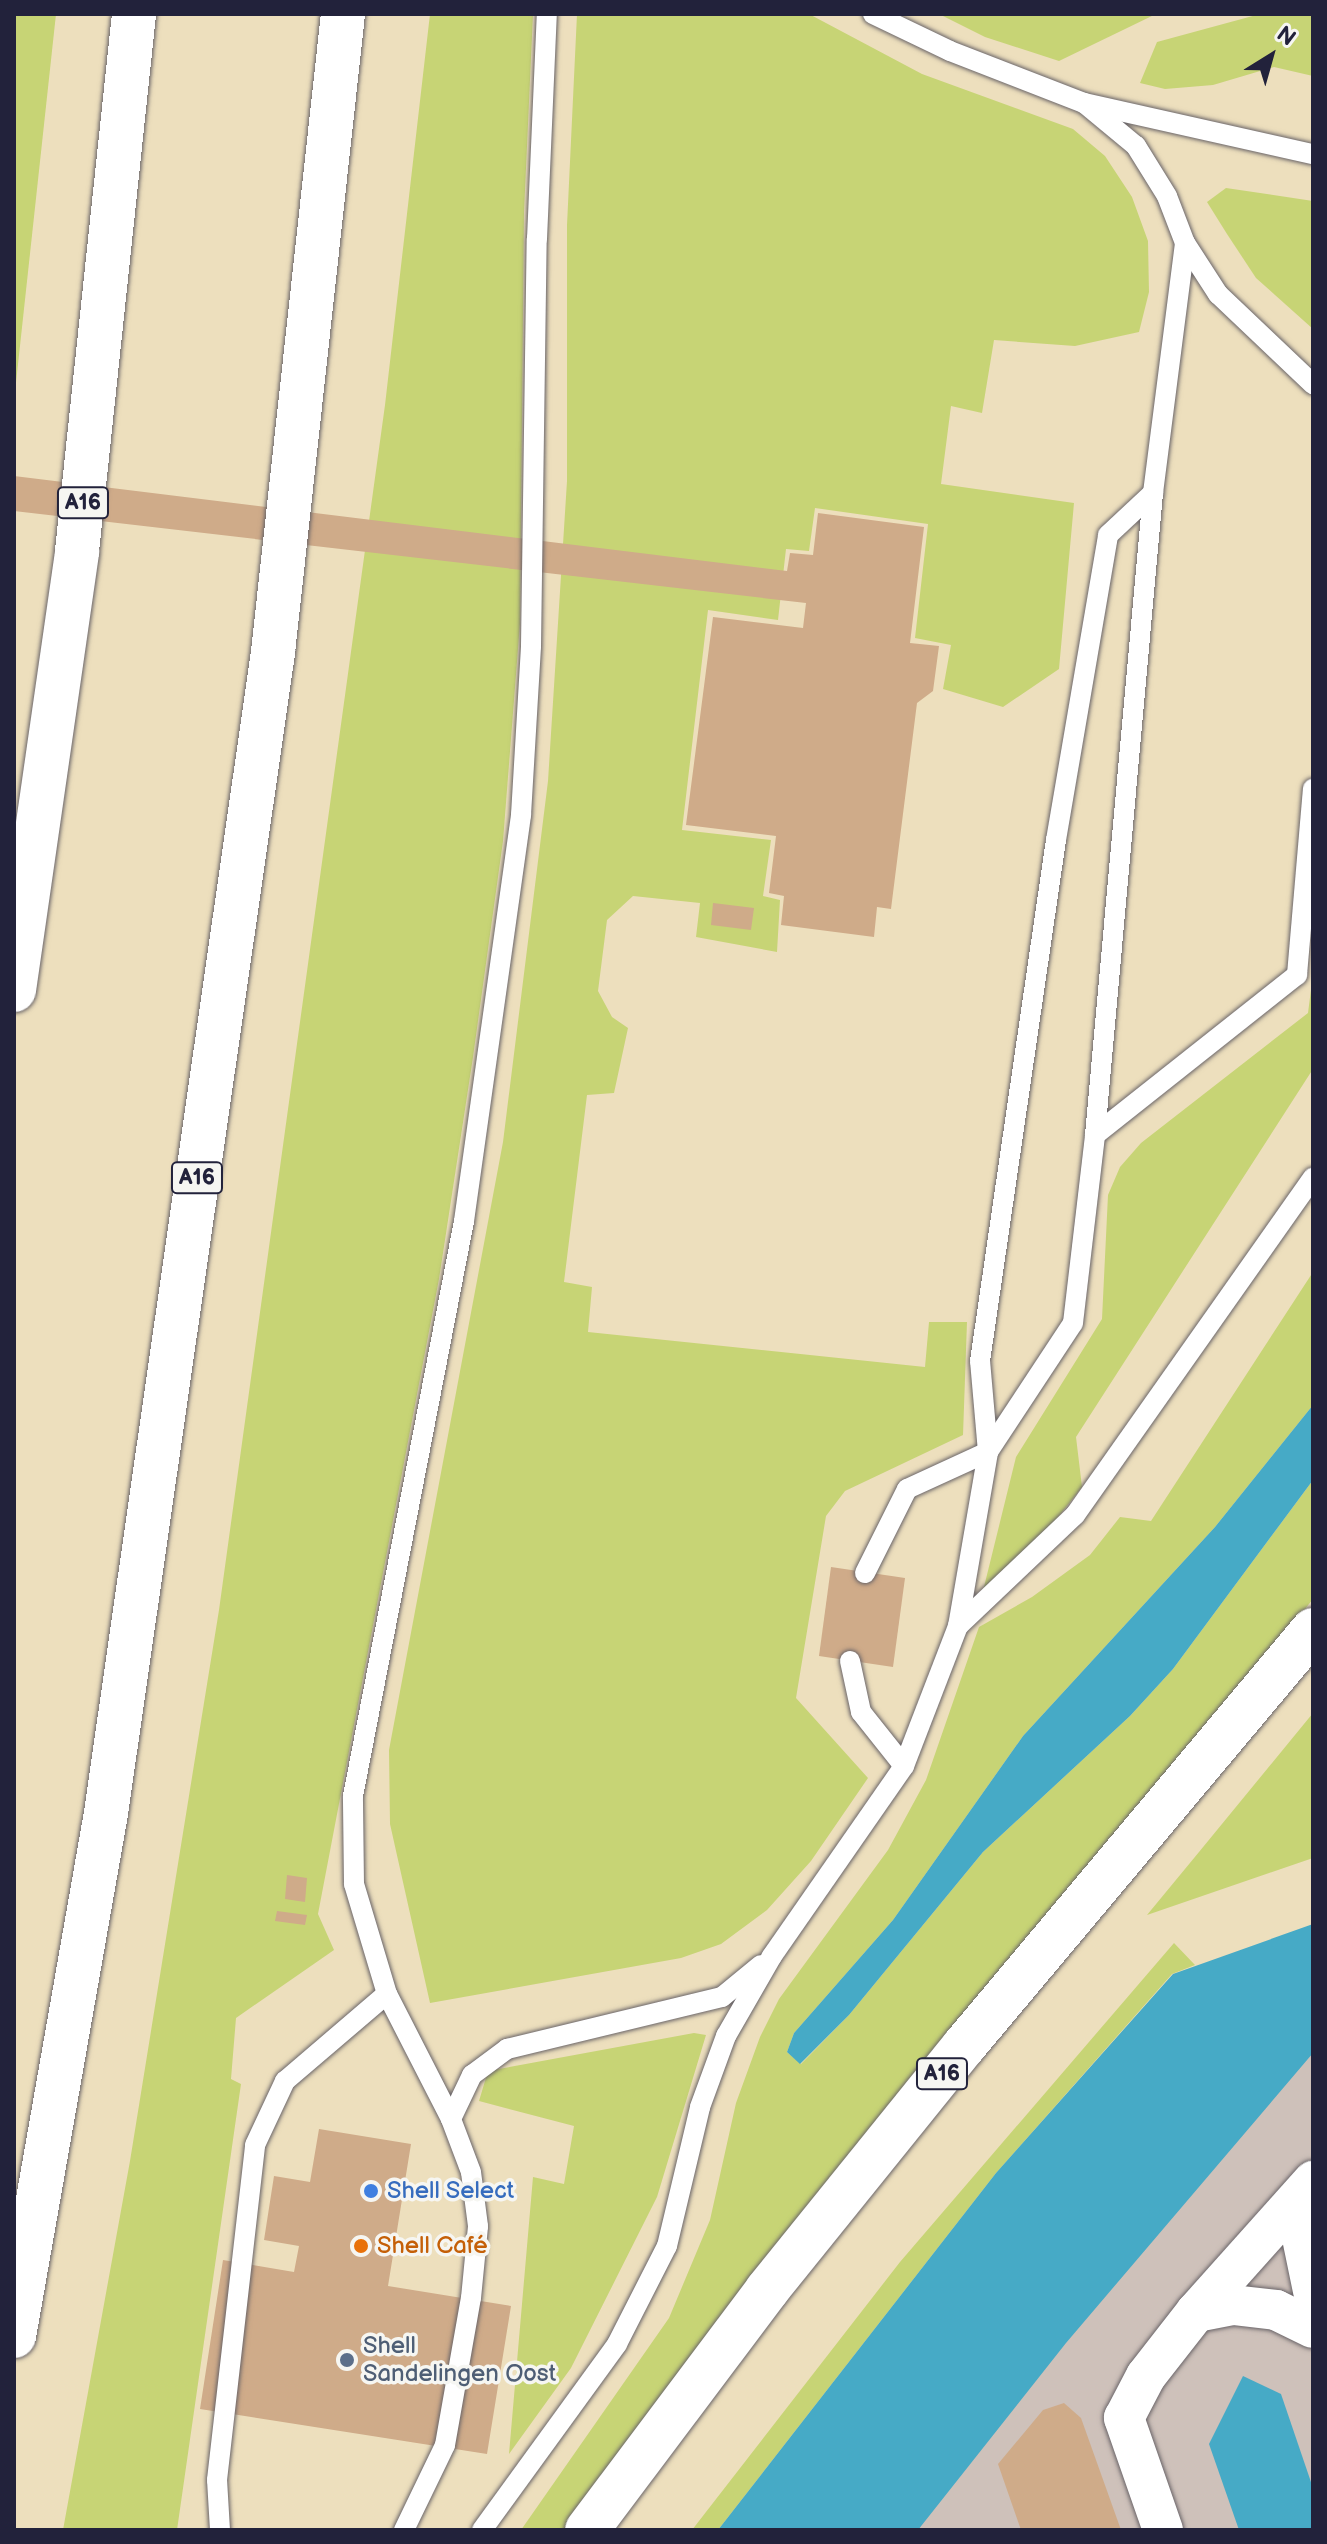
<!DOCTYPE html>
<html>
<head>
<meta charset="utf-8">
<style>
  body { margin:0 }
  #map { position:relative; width:1327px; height:2544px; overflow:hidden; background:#eddfbd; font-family:"Balsamiq Sans",sans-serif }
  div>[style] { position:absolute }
  .industrial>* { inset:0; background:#cec1ba }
  .green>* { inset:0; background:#c7d475 }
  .water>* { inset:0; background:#46aac6 }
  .building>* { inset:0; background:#cfab89 }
  .roads { filter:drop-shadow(0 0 2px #696468) drop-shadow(0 0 2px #696468) }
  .service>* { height:20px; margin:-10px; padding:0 10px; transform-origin:10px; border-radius:10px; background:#fff }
  .minor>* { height:40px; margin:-20px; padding:0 20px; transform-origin:20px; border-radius:20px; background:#fff }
  .motorway>* { height:44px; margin:-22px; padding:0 22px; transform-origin:22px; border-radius:22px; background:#fff }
  .dots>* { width:22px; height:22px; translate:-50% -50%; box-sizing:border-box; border:4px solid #f6f6f2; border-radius:50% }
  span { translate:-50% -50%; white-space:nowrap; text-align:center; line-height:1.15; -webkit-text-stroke:7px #f6f6f2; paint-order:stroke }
  .shield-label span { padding:2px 6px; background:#f6f6f2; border:2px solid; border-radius:6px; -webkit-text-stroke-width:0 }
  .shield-label { font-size:22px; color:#22223b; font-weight:700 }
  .shop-label { font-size:24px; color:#366cbe }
  .left { translate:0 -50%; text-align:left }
  .food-label { font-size:24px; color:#c56008 }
  .service-label { font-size:24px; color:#4e5e75 }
  .frame { position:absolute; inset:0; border:16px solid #22223b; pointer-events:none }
  .north { position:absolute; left:1231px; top:16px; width:80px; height:80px; -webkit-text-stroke:6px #f6f6f2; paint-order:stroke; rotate:37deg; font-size:22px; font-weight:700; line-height:32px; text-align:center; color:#22223b }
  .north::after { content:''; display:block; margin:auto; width:28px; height:36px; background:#22223b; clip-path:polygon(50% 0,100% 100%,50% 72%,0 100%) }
</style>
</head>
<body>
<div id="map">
  <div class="industrial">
    <i style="clip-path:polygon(1313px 1947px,1313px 2530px,761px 2530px)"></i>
  </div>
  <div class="green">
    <i style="clip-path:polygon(14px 14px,56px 14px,14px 401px)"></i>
    <i style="clip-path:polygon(430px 14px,533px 14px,524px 212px,520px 623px,503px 841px,473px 1057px,439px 1279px,318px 1914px,334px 1950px,236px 2018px,231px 2079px,241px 2084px,177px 2530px,63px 2530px,130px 2161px,219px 1610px,385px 405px)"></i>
    <i style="clip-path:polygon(577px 14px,809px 14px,922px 74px,1073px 129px,1105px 156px,1132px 197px,1148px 241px,1149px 292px,1139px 332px,1075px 346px,994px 340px,982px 413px,951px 406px,941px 484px,1074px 503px,1059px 669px,1003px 707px,943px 689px,951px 645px,915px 638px,928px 524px,815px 508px,809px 551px,786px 549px,778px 620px,708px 610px,682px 830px,771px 840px,763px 896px,780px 900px,777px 952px,696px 937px,700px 903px,633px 896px,607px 920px,598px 991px,612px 1017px,628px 1028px,614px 1093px,587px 1095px,564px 1282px,592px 1287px,588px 1332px,925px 1367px,929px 1322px,967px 1322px,963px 1435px,845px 1491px,826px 1516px,796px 1698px,868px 1778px,811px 1861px,767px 1910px,721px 1944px,681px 1958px,430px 2003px,390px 1824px,389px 1750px,503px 1142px,548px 781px,567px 481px,567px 225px)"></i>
    <i style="clip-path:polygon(939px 14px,1156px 14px,1059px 61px,985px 37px)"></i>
    <i style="clip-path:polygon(1260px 14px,1313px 14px,1313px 76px,1274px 67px,1213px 85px,1165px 89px,1140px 83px,1157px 42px)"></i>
    <i style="clip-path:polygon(1226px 188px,1313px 201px,1313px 329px,1256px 278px,1227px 234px,1207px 202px)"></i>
    <i style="clip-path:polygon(1313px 974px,1313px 1069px,1076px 1437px,1082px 1487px,1051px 1526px,983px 1591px,1016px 1457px,1102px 1319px,1108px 1195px,1120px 1167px,1141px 1143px,1308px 1013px)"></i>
    <i style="clip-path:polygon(1313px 1272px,1313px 1405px,1215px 1527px,1023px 1736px,893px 1920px,794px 2033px,787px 2052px,801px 2064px,849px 2015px,983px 1852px,1130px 1716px,1173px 1669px,1313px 1480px,1313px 1599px,566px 2530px,521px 2530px,669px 2318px,710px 2220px,736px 2103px,760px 2037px,779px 1999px,888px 1850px,926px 1780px,979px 1627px,1032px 1597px,1090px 1555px,1120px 1517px,1151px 1521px)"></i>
    <i style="clip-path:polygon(1313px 1713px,1313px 1858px,1147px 1915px,1199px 1852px)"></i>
    <i style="clip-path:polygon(1174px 1943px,1195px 1965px,1172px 1974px,996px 2173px,718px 2530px,692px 2530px,900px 2262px)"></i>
    <i style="clip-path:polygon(694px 2033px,706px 2035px,657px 2197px,571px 2368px,509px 2454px,533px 2177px,564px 2184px,574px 2126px,479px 2101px,488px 2071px)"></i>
  </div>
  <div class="water">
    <i style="clip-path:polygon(1313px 1405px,1313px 1480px,1173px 1669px,1130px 1716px,983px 1852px,849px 2015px,800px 2064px,787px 2052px,794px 2033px,893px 1920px,1023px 1736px,1215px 1527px)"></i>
    <i style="clip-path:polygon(1313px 1924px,1313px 2053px,1066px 2343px,918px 2530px,718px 2530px,996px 2173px,1173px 1974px)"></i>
    <i style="clip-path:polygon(1243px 2376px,1281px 2394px,1313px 2488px,1313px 2530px,1239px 2530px,1209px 2444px)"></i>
  </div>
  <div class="building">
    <i style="clip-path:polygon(14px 476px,787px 571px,790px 553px,813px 555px,818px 513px,924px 527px,910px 643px,939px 646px,933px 691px,917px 703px,891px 909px,877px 907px,874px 937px,781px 925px,784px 896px,769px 893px,776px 836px,686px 825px,713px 617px,803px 628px,806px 603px,14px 511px)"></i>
    <i style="clip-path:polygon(713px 903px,754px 908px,751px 930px,711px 925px)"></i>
    <i style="clip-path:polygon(831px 1567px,905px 1578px,893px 1667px,819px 1656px)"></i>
    <i style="clip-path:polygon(287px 1875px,307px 1878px,305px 1902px,285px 1899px)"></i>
    <i style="clip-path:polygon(277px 1911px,307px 1915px,305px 1925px,275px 1921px)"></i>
    <i style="clip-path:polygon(319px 2129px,411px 2144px,388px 2286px,511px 2306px,487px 2454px,200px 2409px,223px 2260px,294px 2272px,299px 2246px,264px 2240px,274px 2176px,310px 2182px)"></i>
    <i style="clip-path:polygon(1064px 2403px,1081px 2418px,1121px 2530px,1021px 2530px,998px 2464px,1043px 2410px)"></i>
  </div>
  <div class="roads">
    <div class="service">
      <i style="left:873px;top:14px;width:85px;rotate:25.7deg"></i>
      <i style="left:950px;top:51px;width:144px;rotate:21.2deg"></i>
      <i style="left:1084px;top:103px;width:235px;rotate:12.6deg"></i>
      <i style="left:1185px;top:243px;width:61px;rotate:57.1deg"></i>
      <i style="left:1218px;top:294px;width:131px;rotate:43.5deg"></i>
      <i style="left:1095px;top:1135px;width:258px;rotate:-38.4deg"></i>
      <i style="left:1297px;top:975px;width:187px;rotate:-85.1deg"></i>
      <i style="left:865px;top:1573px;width:94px;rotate:-63.4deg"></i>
      <i style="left:907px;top:1489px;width:89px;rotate:-24.6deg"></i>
      <i style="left:988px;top:1452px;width:91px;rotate:-95deg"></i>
      <i style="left:980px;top:1361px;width:527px;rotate:-81.7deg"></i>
      <i style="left:1056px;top:840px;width:309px;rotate:-80.3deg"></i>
      <i style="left:1108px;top:535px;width:62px;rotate:-43deg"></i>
      <i style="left:958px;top:1626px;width:161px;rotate:-43.5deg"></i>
      <i style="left:1075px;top:1515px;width:413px;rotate:-54.8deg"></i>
      <i style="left:850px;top:1661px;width:52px;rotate:77.8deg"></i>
      <i style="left:861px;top:1712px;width:69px;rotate:51.5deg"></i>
      <i style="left:451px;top:2119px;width:49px;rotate:-64.5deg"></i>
      <i style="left:472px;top:2075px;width:44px;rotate:-36.6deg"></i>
      <i style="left:507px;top:2049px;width:221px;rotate:-13.6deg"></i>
      <i style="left:722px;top:1997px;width:50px;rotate:-39.4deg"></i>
      <i style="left:220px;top:2530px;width:50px;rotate:-93.4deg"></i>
      <i style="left:217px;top:2480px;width:337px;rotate:-83.5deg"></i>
      <i style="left:255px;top:2145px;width:71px;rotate:-64.9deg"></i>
      <i style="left:285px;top:2081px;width:134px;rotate:-40.5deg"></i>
      <i style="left:404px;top:2530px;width:94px;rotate:-64.2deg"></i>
      <i style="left:445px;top:2445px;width:149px;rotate:-80deg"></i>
      <i style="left:471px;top:2298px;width:72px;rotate:-84.4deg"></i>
      <i style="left:478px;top:2226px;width:54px;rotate:-97.4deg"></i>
      <i style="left:471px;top:2172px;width:57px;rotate:-110.7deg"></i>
      <i style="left:451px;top:2119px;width:140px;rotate:-117.1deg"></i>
      <i style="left:387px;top:1994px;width:115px;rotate:-106.7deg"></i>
      <i style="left:354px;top:1884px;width:88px;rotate:-90.7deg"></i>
      <i style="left:353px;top:1796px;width:586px;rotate:-79.07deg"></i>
      <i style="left:464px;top:1221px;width:410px;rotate:-82deg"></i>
      <i style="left:521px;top:815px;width:169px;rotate:-86.6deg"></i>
      <i style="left:531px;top:646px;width:407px;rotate:-89.2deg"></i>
      <i style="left:537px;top:239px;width:225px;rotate:-87.5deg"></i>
      <i style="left:482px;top:2530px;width:230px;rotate:-54deg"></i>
      <i style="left:617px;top:2344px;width:110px;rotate:-63deg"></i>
      <i style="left:667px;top:2246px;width:143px;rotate:-76.6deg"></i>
      <i style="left:700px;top:2107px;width:76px;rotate:-69.9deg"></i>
      <i style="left:726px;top:2036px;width:92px;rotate:-60.1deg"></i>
      <i style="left:772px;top:1956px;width:231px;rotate:-55.2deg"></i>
      <i style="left:904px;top:1766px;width:150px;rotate:-68.9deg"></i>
      <i style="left:958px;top:1626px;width:177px;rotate:-80.2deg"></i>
      <i style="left:988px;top:1452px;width:154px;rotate:-56.6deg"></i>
      <i style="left:1073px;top:1323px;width:189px;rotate:-83.3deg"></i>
      <i style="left:1095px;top:1135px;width:645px;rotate:-84.84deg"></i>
      <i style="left:1153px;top:493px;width:252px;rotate:-82.7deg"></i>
      <i style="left:1185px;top:243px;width:50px;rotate:-111deg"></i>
      <i style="left:1167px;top:196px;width:59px;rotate:-121.8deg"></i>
      <i style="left:1136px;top:146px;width:67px;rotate:-140.4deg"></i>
    </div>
    <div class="minor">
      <i style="left:1303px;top:2193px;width:35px;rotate:95deg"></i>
      <i style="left:1300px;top:2228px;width:64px;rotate:78.3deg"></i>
      <i style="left:1196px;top:2312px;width:38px;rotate:-11deg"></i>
      <i style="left:1233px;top:2305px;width:43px;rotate:6.6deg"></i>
      <i style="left:1276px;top:2310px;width:41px;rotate:25.9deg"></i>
      <i style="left:1163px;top:2530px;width:119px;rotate:-109.2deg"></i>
      <i style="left:1124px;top:2418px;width:47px;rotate:-62.4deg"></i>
      <i style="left:1146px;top:2376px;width:81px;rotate:-52deg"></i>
      <i style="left:1196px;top:2312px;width:176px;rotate:-48.2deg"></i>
    </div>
    <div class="motorway">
      <i style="left:14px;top:990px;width:443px;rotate:-81.8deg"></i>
      <i style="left:77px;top:551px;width:540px;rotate:-83.94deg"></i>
      <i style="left:14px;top:2336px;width:531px;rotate:-80.02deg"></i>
      <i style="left:106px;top:1813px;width:1173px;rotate:-81.81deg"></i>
      <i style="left:273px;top:652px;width:642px;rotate:-83.74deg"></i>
      <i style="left:587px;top:2530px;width:300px;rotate:-53.1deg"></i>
      <i style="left:767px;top:2290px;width:314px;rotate:-51.1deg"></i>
      <i style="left:964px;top:2046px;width:543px;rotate:-50.01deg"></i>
    </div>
  </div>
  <div class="dots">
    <i style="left:371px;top:2191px;background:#3f7fe0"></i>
    <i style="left:361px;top:2246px;background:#e8710a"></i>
    <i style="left:347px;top:2360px;background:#5c6f8a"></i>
  </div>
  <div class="shield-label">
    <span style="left:83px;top:503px">A16</span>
    <span style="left:197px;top:1178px">A16</span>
    <span style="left:942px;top:2074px">A16</span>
  </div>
  <div class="shop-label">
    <span class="left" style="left:387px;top:2191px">Shell Select</span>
  </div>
  <div class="food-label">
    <span class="left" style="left:377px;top:2246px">Shell Café</span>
  </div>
  <div class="service-label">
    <span class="left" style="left:363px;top:2360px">Shell<br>Sandelingen Oost</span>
  </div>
  <div class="frame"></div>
  <div class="north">N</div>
</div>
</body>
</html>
